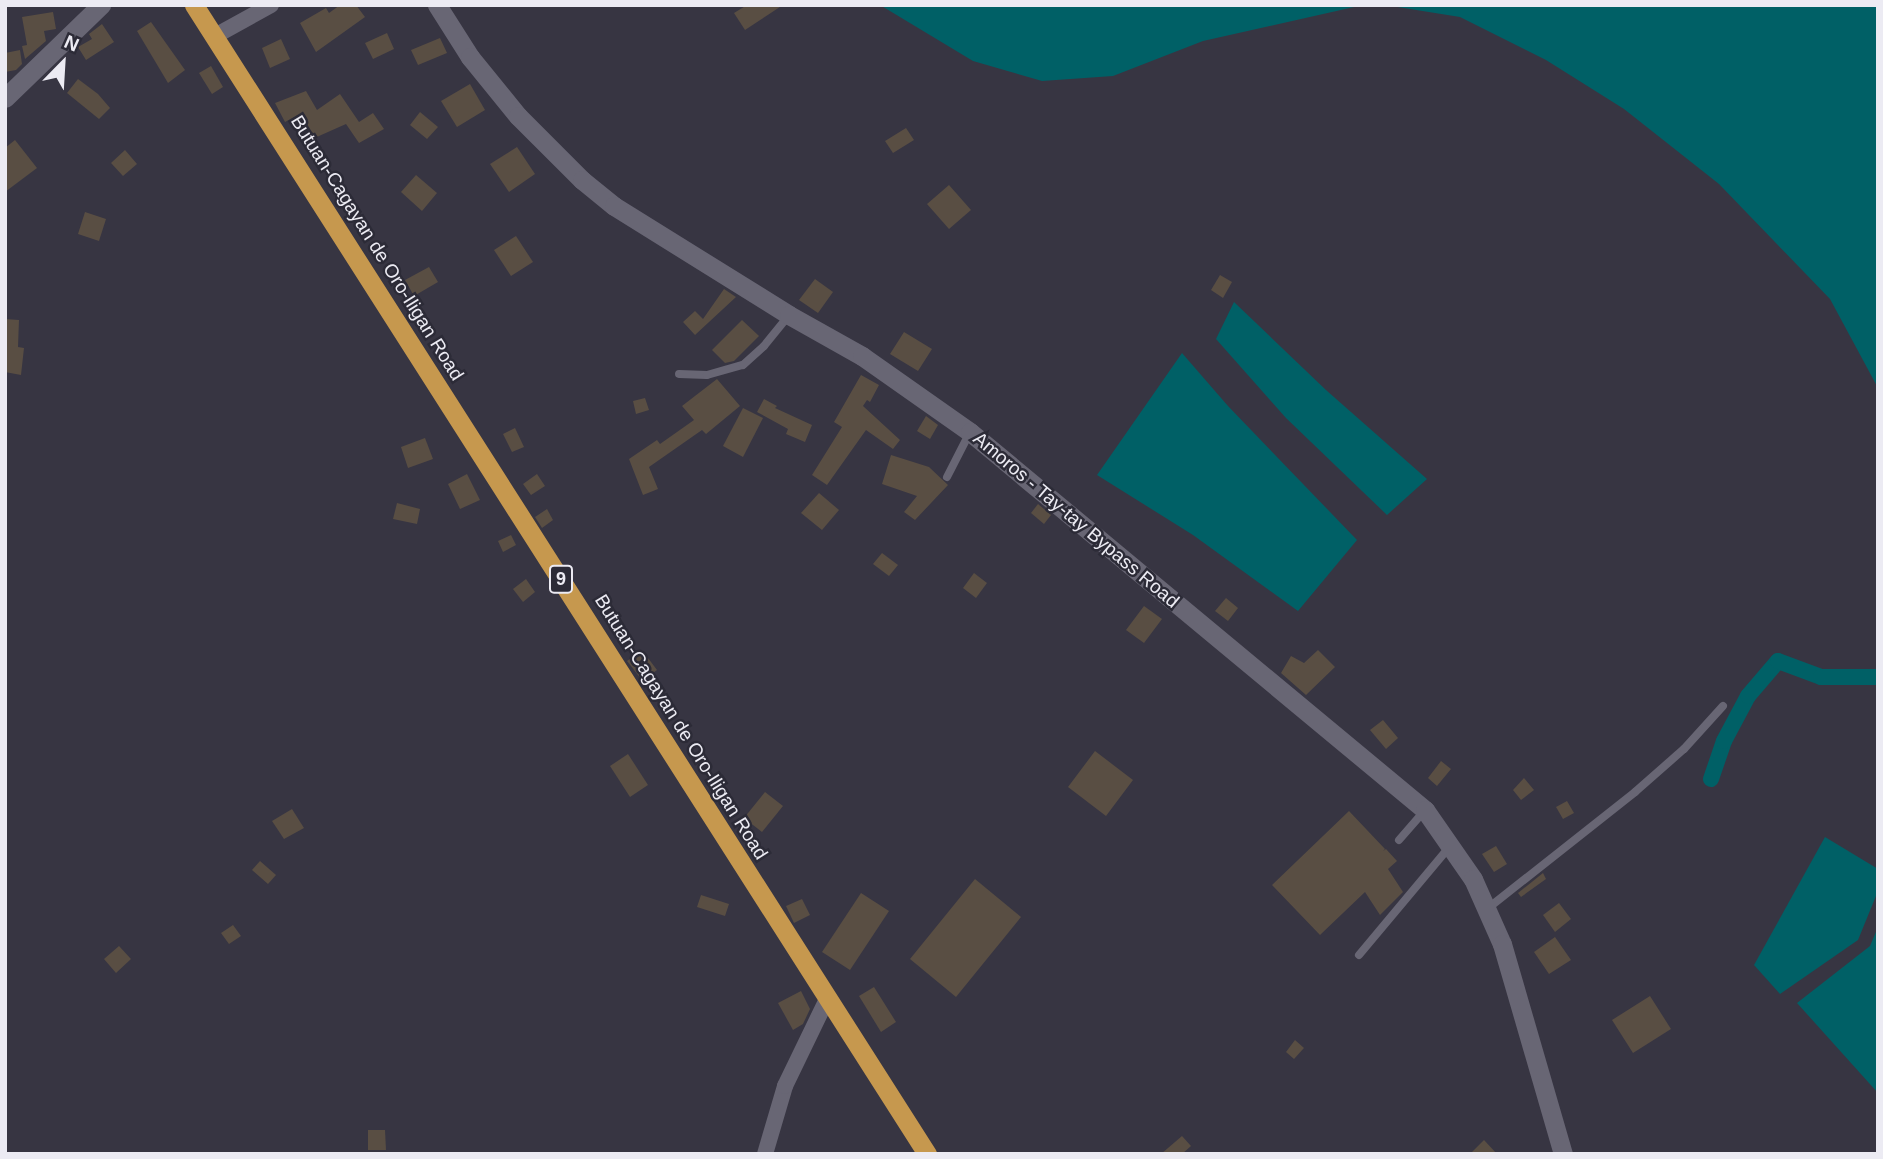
<!DOCTYPE html>
<html>
<head>
<meta charset="utf-8">
<style>
  body { margin:0 }
  #map { position:relative; width:1883px; height:1159px; overflow:hidden; background:#373542; font-family:Arial,sans-serif }
  div>[style] { position:absolute }
  .water>* { inset:0; background:#006066 }
  .canal>* { height:16px; margin:-8px; padding:0 8px; transform-origin:8px; border-radius:8px; background:#006066 }
  .building>* { inset:0; background:#594e43 }
  .service>* { height:8px; margin:-4px; padding:0 4px; transform-origin:4px; border-radius:4px; background:#686674 }
  .minor>* { height:16px; margin:-8px; padding:0 8px; transform-origin:8px; border-radius:8px; background:#686674 }
  .tertiary>* { height:19px; margin:-9.5px; padding:0 9.5px; transform-origin:9.5px; border-radius:9.5px; background:#686674 }
  .trunk>* { height:19px; margin:-9.5px; padding:0 9.5px; transform-origin:9.5px; border-radius:9.5px; background:#c6984e }
  span { translate:-50% -50%; white-space:nowrap; text-align:center; line-height:1.15; -webkit-text-stroke:5px #2c2b37; paint-order:stroke }
  .shield-label span { padding:2px 5px; background:#2c2b37; border:2px solid; border-radius:5px; -webkit-text-stroke-width:0 }
  .shield-label { font-size:18px; color:#ecebf3; font-weight:700 }
  .street-label { font-size:19px; color:#ecebf3 }
  .frame { position:absolute; inset:0; border:7px solid #ecebf3; pointer-events:none }
  .north { position:absolute; left:28px; top:28px; width:70px; height:70px; -webkit-text-stroke:5px #2c2b37; paint-order:stroke; rotate:24deg; font-size:19px; font-weight:700; line-height:28px; text-align:center; color:#ecebf3 }
  .north::after { content:''; display:block; margin:auto; width:24px; height:32px; background:#ecebf3; clip-path:polygon(50% 0,100% 100%,50% 72%,0 100%) }
</style>
</head>
<body>
<div id="map">
  <div class="water">
    <i style="clip-path:polygon(880px 5px,1363px 5px,1203px 41px,1113px 76px,1042px 81px,973px 61px)"></i>
    <i style="clip-path:polygon(1385px 5px,1878px 5px,1878px 388px,1830px 299px,1719px 184px,1624px 109px,1546px 60px,1460px 17px)"></i>
    <i style="clip-path:polygon(1234px 302px,1326px 390px,1427px 479px,1387px 515px,1286px 418px,1216px 339px)"></i>
    <i style="clip-path:polygon(1182px 353px,1228px 406px,1357px 540px,1298px 611px,1193px 535px,1097px 475px)"></i>
    <i style="clip-path:polygon(1825px 837px,1878px 869px,1878px 891px,1858px 940px,1780px 994px,1754px 965px)"></i>
    <i style="clip-path:polygon(1878px 927px,1878px 1093px,1797px 1003px,1870px 946px)"></i>
  </div>
  <div class="canal">
    <i style="left:1711px;top:779px;width:40px;rotate:-71.1deg"></i>
    <i style="left:1724px;top:741px;width:51px;rotate:-61.9deg"></i>
    <i style="left:1748px;top:696px;width:46px;rotate:-49.4deg"></i>
    <i style="left:1778px;top:661px;width:46px;rotate:20.4deg"></i>
    <i style="left:1821px;top:677px;width:57px"></i>
  </div>
  <div class="building">
    <i style="clip-path:polygon(340px 5px,356px 5px,365px 17px,316px 52px,300px 23px,326px 8px,329px 13px)"></i>
    <i style="clip-path:polygon(747px 5px,783px 5px,745px 30px,734px 13px)"></i>
    <i style="clip-path:polygon(53px 12px,56px 29px,44px 31px,46px 41px,25px 59px,22px 46px,27px 45px,22px 17px)"></i>
    <i style="clip-path:polygon(151px 22px,185px 70px,168px 83px,137px 31px)"></i>
    <i style="clip-path:polygon(102px 24px,114px 42px,86px 60px,78px 47px,92px 39px,89px 34px)"></i>
    <i style="clip-path:polygon(387px 33px,394px 49px,373px 59px,365px 43px)"></i>
    <i style="clip-path:polygon(440px 38px,447px 53px,418px 65px,411px 50px)"></i>
    <i style="clip-path:polygon(281px 39px,290px 59px,270px 68px,262px 48px)"></i>
    <i style="clip-path:polygon(20px 50px,22px 64px,16px 70px,5px 72px,5px 53px)"></i>
    <i style="clip-path:polygon(211px 66px,223px 87px,212px 94px,199px 73px)"></i>
    <i style="clip-path:polygon(78px 79px,98px 94px,110px 108px,99px 119px,67px 93px)"></i>
    <i style="clip-path:polygon(470px 84px,485px 110px,457px 127px,441px 101px)"></i>
    <i style="clip-path:polygon(306px 91px,317px 110px,340px 94px,359px 122px,373px 113px,384px 129px,359px 143px,346px 124px,310px 140px,298px 115px,285px 122px,275px 103px)"></i>
    <i style="clip-path:polygon(420px 112px,438px 127px,427px 139px,410px 125px)"></i>
    <i style="clip-path:polygon(906px 128px,914px 140px,893px 153px,885px 141px)"></i>
    <i style="clip-path:polygon(15px 140px,37px 168px,5px 192px,5px 148px)"></i>
    <i style="clip-path:polygon(517px 147px,535px 174px,509px 192px,490px 164px)"></i>
    <i style="clip-path:polygon(125px 150px,137px 164px,123px 176px,111px 163px)"></i>
    <i style="clip-path:polygon(416px 175px,437px 193px,422px 211px,401px 192px)"></i>
    <i style="clip-path:polygon(949px 185px,971px 210px,949px 229px,927px 204px)"></i>
    <i style="clip-path:polygon(85px 212px,106px 219px,99px 241px,78px 234px)"></i>
    <i style="clip-path:polygon(516px 236px,533px 262px,511px 276px,494px 250px)"></i>
    <i style="clip-path:polygon(429px 267px,438px 282px,414px 296px,405px 280px)"></i>
    <i style="clip-path:polygon(1220px 275px,1232px 282px,1223px 298px,1211px 290px)"></i>
    <i style="clip-path:polygon(815px 279px,833px 292px,818px 313px,799px 300px)"></i>
    <i style="clip-path:polygon(724px 289px,736px 297px,695px 335px,683px 322px,695px 311px,703px 319px)"></i>
    <i style="clip-path:polygon(5px 319px,19px 320px,18px 347px,24px 348px,21px 375px,5px 372px)"></i>
    <i style="clip-path:polygon(742px 320px,759px 336px,734px 361px,725px 363px,712px 350px)"></i>
    <i style="clip-path:polygon(904px 332px,932px 349px,918px 371px,890px 354px)"></i>
    <i style="clip-path:polygon(861px 375px,879px 385px,870px 402px,867px 400px,863px 406px,900px 440px,893px 449px,866px 430px,827px 485px,812px 475px,842px 427px,834px 422px)"></i>
    <i style="clip-path:polygon(717px 379px,740px 406px,706px 434px,702px 430px,649px 467px,658px 489px,643px 495px,629px 459px,657px 440px,660px 444px,694px 420px,682px 406px)"></i>
    <i style="clip-path:polygon(645px 398px,649px 410px,636px 414px,633px 401px)"></i>
    <i style="clip-path:polygon(764px 399px,777px 406px,775px 408px,812px 425px,805px 442px,786px 434px,788px 429px,757px 412px)"></i>
    <i style="clip-path:polygon(743px 408px,763px 418px,743px 457px,723px 446px)"></i>
    <i style="clip-path:polygon(926px 416px,938px 425px,930px 439px,917px 431px)"></i>
    <i style="clip-path:polygon(515px 428px,524px 447px,512px 452px,503px 434px)"></i>
    <i style="clip-path:polygon(425px 438px,433px 459px,408px 468px,401px 447px)"></i>
    <i style="clip-path:polygon(891px 455px,929px 467px,948px 485px,915px 520px,904px 512px,917px 496px,882px 484px)"></i>
    <i style="clip-path:polygon(467px 474px,480px 500px,460px 509px,448px 484px)"></i>
    <i style="clip-path:polygon(537px 474px,545px 486px,531px 495px,523px 484px)"></i>
    <i style="clip-path:polygon(819px 493px,839px 510px,822px 530px,801px 513px)"></i>
    <i style="clip-path:polygon(397px 503px,420px 509px,417px 524px,393px 519px)"></i>
    <i style="clip-path:polygon(1038px 504px,1051px 515px,1044px 524px,1031px 513px)"></i>
    <i style="clip-path:polygon(547px 509px,553px 520px,542px 528px,535px 517px)"></i>
    <i style="clip-path:polygon(511px 535px,516px 545px,503px 552px,498px 541px)"></i>
    <i style="clip-path:polygon(882px 553px,898px 565px,889px 576px,873px 564px)"></i>
    <i style="clip-path:polygon(974px 573px,987px 583px,976px 598px,963px 588px)"></i>
    <i style="clip-path:polygon(526px 579px,535px 592px,523px 602px,513px 589px)"></i>
    <i style="clip-path:polygon(1226px 598px,1238px 608px,1228px 621px,1215px 611px)"></i>
    <i style="clip-path:polygon(1144px 606px,1162px 619px,1144px 643px,1126px 630px)"></i>
    <i style="clip-path:polygon(642px 650px,657px 670px,653px 673px,662px 686px,652px 693px,627px 661px)"></i>
    <i style="clip-path:polygon(1318px 650px,1335px 667px,1306px 695px,1281px 673px,1291px 656px,1304px 663px)"></i>
    <i style="clip-path:polygon(1383px 720px,1398px 738px,1386px 749px,1370px 730px)"></i>
    <i style="clip-path:polygon(1095px 751px,1133px 780px,1106px 816px,1068px 787px)"></i>
    <i style="clip-path:polygon(628px 754px,648px 785px,630px 797px,610px 766px)"></i>
    <i style="clip-path:polygon(1441px 761px,1451px 769px,1437px 786px,1428px 778px)"></i>
    <i style="clip-path:polygon(1524px 778px,1534px 790px,1521px 800px,1513px 790px)"></i>
    <i style="clip-path:polygon(765px 792px,783px 806px,762px 832px,744px 818px)"></i>
    <i style="clip-path:polygon(1567px 801px,1574px 813px,1563px 819px,1556px 807px)"></i>
    <i style="clip-path:polygon(292px 809px,304px 828px,284px 839px,272px 821px)"></i>
    <i style="clip-path:polygon(1349px 811px,1385px 849px,1383px 851px,1386px 849px,1397px 861px,1388px 869px,1403px 892px,1380px 915px,1365px 892px,1320px 935px,1272px 885px)"></i>
    <i style="clip-path:polygon(1496px 846px,1507px 864px,1494px 872px,1482px 854px)"></i>
    <i style="clip-path:polygon(260px 861px,276px 875px,268px 884px,252px 870px)"></i>
    <i style="clip-path:polygon(1543px 873px,1546px 879px,1521px 897px,1518px 893px)"></i>
    <i style="clip-path:polygon(975px 879px,1021px 917px,956px 997px,910px 959px)"></i>
    <i style="clip-path:polygon(861px 893px,889px 911px,850px 970px,822px 952px)"></i>
    <i style="clip-path:polygon(701px 895px,729px 904px,725px 916px,697px 907px)"></i>
    <i style="clip-path:polygon(802px 899px,810px 915px,794px 923px,786px 906px)"></i>
    <i style="clip-path:polygon(1559px 903px,1571px 919px,1555px 932px,1543px 915px)"></i>
    <i style="clip-path:polygon(233px 925px,241px 936px,229px 944px,221px 933px)"></i>
    <i style="clip-path:polygon(1555px 937px,1571px 960px,1549px 974px,1534px 952px)"></i>
    <i style="clip-path:polygon(119px 946px,131px 959px,116px 973px,104px 959px)"></i>
    <i style="clip-path:polygon(874px 987px,896px 1022px,881px 1032px,859px 996px)"></i>
    <i style="clip-path:polygon(801px 991px,810px 1009px,803px 1024px,793px 1030px,778px 1003px)"></i>
    <i style="clip-path:polygon(1650px 996px,1671px 1029px,1633px 1053px,1612px 1020px)"></i>
    <i style="clip-path:polygon(1295px 1040px,1304px 1048px,1294px 1059px,1286px 1052px)"></i>
    <i style="clip-path:polygon(368px 1130px,385px 1130px,386px 1150px,368px 1150px)"></i>
    <i style="clip-path:polygon(1182px 1136px,1191px 1146px,1182px 1154px,1161px 1154px)"></i>
    <i style="clip-path:polygon(1484px 1140px,1497px 1154px,1470px 1154px)"></i>
  </div>
  <div class="service">
    <i style="left:679px;top:374px;width:28px;rotate:2deg"></i>
    <i style="left:707px;top:375px;width:37px;rotate:-16deg"></i>
    <i style="left:743px;top:365px;width:28px;rotate:-42deg"></i>
    <i style="left:764px;top:346px;width:40px;rotate:-51deg"></i>
    <i style="left:947px;top:477px;width:51px;rotate:-62.9deg"></i>
    <i style="left:1399px;top:840px;width:40px;rotate:-49deg"></i>
    <i style="left:1487px;top:909px;width:189px;rotate:-38.3deg"></i>
    <i style="left:1635px;top:792px;width:65px;rotate:-41.3deg"></i>
    <i style="left:1684px;top:749px;width:58px;rotate:-47.8deg"></i>
    <i style="left:1359px;top:955px;width:142px;rotate:-50.1deg"></i>
  </div>
  <div class="minor">
    <i style="left:215px;top:36px;width:64px;rotate:-29deg"></i>
    <i style="left:765px;top:1154px;width:71px;rotate:-73.6deg"></i>
    <i style="left:785px;top:1086px;width:97px;rotate:-64.2deg"></i>
  </div>
  <div class="tertiary">
    <i style="left:437px;top:5px;width:62px;rotate:57.6deg"></i>
    <i style="left:470px;top:57px;width:76px;rotate:50.9deg"></i>
    <i style="left:518px;top:116px;width:91px;rotate:45deg"></i>
    <i style="left:582px;top:180px;width:41px;rotate:39.1deg"></i>
    <i style="left:614px;top:206px;width:206px;rotate:31.9deg"></i>
    <i style="left:789px;top:315px;width:84px;rotate:29.3deg"></i>
    <i style="left:862px;top:356px;width:132px;rotate:35.1deg"></i>
    <i style="left:970px;top:432px;width:592px;rotate:39.72deg"></i>
    <i style="left:1425px;top:810px;width:84px;rotate:55.2deg"></i>
    <i style="left:1473px;top:879px;width:71px;rotate:66deg"></i>
    <i style="left:1502px;top:944px;width:219px;rotate:73.8deg"></i>
    <i style="left:5px;top:98px;width:134px;rotate:-44.1deg"></i>
  </div>
  <div class="trunk">
    <i style="left:194px;top:5px;width:1363px;rotate:57.46deg"></i>
  </div>
  <div class="shield-label">
    <span style="left:561px;top:579px">9</span>
  </div>
  <div class="street-label">
    <span style="left:377px;top:248px;rotate:58deg">Butuan-Cagayan de Oro-Iligan Road</span>
    <span style="left:1076px;top:520px;rotate:40deg">Amoros - Tay-tay Bypass Road</span>
    <span style="left:681px;top:727px;rotate:58deg">Butuan-Cagayan de Oro-Iligan Road</span>
  </div>
  <div class="frame"></div>
  <div class="north">N</div>
</div>
</body>
</html>
